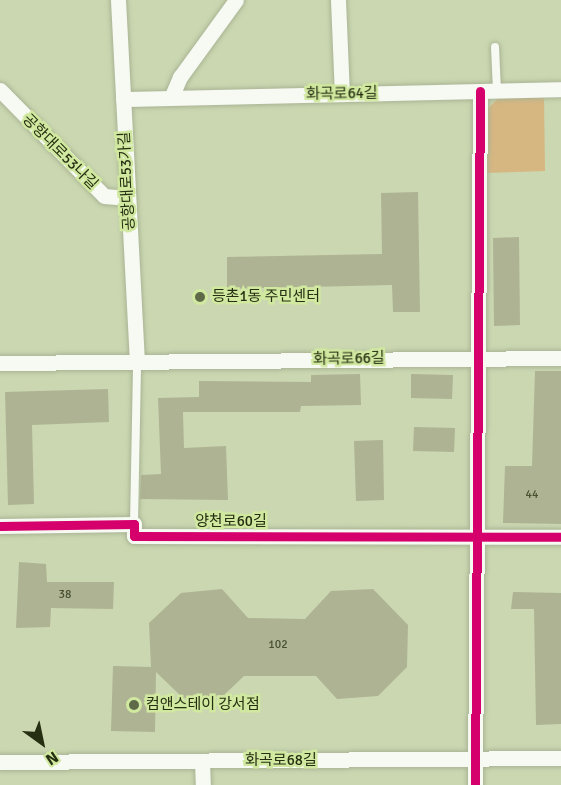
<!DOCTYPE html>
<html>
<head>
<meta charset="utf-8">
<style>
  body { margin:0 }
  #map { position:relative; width:561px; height:785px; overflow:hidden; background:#cad7b0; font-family:Signika,"Noto Sans KR",sans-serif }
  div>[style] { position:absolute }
  .green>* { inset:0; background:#d6b782 }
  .building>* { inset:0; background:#aeb393 }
  .roads { filter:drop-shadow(0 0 2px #aab495) drop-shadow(0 0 2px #aab495) }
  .lane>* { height:8px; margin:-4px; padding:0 4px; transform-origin:4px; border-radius:4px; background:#f7f9f3 }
  .street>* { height:15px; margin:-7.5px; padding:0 7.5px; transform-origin:7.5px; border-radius:7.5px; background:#f7f9f3 }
  .cycleway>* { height:9px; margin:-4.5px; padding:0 4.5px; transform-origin:4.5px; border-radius:4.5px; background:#d6006c }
  .dots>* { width:16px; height:16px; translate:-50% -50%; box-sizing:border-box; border:3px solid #d0e89f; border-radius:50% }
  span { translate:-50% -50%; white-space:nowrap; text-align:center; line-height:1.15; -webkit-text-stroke:5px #d0e89f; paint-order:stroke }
  .number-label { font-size:12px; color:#485032 }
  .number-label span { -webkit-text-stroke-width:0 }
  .street-label { font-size:15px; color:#262f12 }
  .poi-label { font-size:15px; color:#262f12 }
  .left { translate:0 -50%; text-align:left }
  .north { position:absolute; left:12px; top:713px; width:60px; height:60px; -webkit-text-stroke:4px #d0e89f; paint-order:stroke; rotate:147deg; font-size:16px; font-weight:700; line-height:24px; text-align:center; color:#262f12 }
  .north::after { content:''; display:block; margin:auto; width:21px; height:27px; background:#262f12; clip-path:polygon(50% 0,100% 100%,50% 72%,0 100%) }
</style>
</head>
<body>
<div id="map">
  <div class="green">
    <i style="clip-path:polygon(544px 97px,545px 171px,485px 173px,484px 113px,498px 98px)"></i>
  </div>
  <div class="building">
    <i style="clip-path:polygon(418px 192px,420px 312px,393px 312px,392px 285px,227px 289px,227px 257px,382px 254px,381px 193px)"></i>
    <i style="clip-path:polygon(519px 237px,520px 325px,494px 326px,493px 238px)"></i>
    <i style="clip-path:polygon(535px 371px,561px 371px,561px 524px,503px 523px,505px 466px,532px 466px)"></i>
    <i style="clip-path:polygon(360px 374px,361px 405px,301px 406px,300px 412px,183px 412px,184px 448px,226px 446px,228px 500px,140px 499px,141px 475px,161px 474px,158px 398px,199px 397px,199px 381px,311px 382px,311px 375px)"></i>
    <i style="clip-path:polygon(411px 374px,453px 375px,452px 399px,411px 398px)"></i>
    <i style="clip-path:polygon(108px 389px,109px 422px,32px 425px,34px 504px,8px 505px,5px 392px)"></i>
    <i style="clip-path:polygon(414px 427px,455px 428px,454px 452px,413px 451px)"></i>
    <i style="clip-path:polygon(383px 440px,384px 500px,356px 501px,354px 441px)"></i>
    <i style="clip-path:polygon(19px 562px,46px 564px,47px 582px,114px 582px,113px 609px,51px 608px,50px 627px,16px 628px)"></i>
    <i style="clip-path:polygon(222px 589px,248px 618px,305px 619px,331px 591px,373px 589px,408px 625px,407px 667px,378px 696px,337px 699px,316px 676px,244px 676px,224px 695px,183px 698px,156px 672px,155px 732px,111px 731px,113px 666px,151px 667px,149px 623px,181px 593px)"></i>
    <i style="clip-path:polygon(513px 592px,561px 593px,561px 724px,536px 725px,534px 609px,511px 609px)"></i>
  </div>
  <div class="roads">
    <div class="lane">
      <i style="left:495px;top:47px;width:44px;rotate:87.4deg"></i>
      <i style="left:134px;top:524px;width:162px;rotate:-88.9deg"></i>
    </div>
    <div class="street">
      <i style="left:118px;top:0;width:362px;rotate:87deg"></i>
      <i style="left:338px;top:0;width:94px;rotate:87.6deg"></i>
      <i style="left:0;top:90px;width:148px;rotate:45.5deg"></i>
      <i style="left:104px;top:196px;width:24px;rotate:5deg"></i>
      <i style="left:171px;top:98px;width:23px;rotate:-67deg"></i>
      <i style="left:180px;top:77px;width:95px;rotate:-54deg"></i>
      <i style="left:123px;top:99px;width:438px;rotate:-1.3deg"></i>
      <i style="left:0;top:363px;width:561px;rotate:-0.51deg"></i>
      <i style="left:0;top:526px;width:134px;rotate:-0.9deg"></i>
      <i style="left:134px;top:524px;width:12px;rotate:90deg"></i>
      <i style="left:134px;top:536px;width:427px;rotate:0.1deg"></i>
      <i style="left:202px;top:761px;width:24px;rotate:88deg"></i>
      <i style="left:0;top:762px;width:561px;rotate:-0.41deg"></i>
      <i style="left:475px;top:785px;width:694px;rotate:-89.59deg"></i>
    </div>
  </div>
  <div class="cycleway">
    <i style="left:0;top:526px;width:134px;rotate:-0.9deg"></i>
    <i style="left:134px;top:524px;width:12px;rotate:90deg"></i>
    <i style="left:134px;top:536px;width:427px;rotate:0.1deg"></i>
    <i style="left:475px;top:785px;width:694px;rotate:-89.59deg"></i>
  </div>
  <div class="dots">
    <i style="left:200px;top:297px;background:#5f6a49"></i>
    <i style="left:134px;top:705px;background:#5f6a49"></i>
  </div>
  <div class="number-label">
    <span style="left:532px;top:495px">44</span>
    <span style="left:65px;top:595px">38</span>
    <span style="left:278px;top:645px">102</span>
  </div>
  <div class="street-label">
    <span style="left:342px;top:94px;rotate:-1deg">화곡로64길</span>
    <span style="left:60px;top:152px;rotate:45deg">공항대로53나길</span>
    <span style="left:127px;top:181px;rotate:-93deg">공항대로53가길</span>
    <span style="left:349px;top:359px;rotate:-1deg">화곡로66길</span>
    <span style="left:231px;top:522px">양천로60길</span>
    <span style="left:281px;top:761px">화곡로68길</span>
  </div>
  <div class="poi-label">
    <span class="left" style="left:212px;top:297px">등촌1동 주민센터</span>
    <span class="left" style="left:146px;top:705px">컴앤스테이 강서점</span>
  </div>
  <div class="north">N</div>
</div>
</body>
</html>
